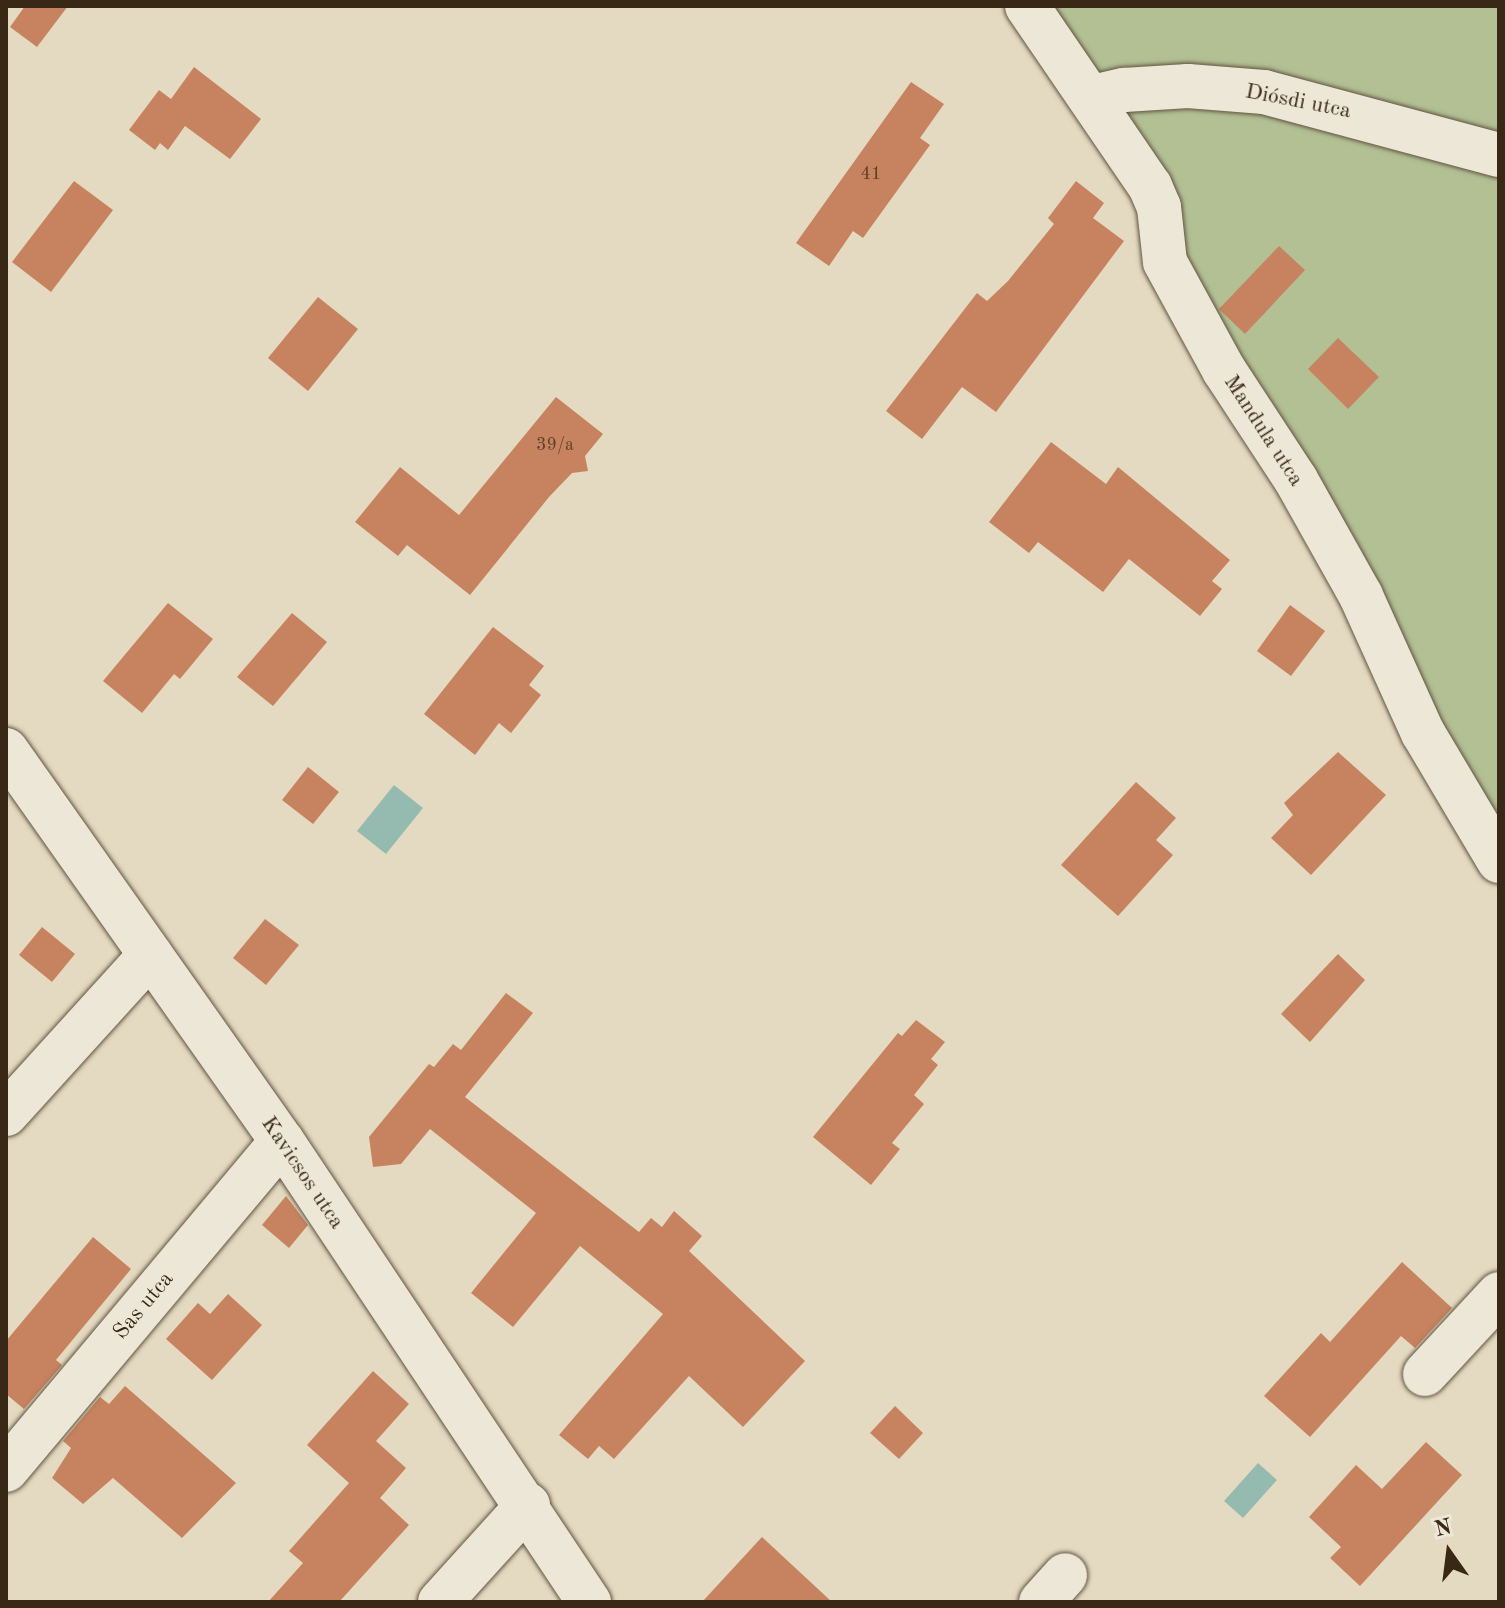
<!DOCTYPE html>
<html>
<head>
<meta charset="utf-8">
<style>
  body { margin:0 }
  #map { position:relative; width:1505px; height:1608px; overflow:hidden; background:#e4dac1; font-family:"Old Standard TT",serif }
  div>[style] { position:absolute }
  .green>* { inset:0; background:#b2c094 }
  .water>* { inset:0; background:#95bbb1 }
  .building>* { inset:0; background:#c7835f }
  .roads { filter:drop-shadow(0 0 2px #645441) drop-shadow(0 0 2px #645441) }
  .minor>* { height:44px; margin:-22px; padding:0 22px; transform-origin:22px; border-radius:22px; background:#ede7d7 }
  span { translate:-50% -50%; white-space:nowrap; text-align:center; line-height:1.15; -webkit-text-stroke:6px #ede7d7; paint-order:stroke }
  .number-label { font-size:18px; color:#5c3f28 }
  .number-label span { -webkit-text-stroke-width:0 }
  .street-label { font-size:22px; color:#392816 }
  .frame { position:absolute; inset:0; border:8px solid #392816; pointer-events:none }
  .north { position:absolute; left:1409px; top:1512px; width:80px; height:80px; -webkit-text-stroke:6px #ede7d7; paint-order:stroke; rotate:346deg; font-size:22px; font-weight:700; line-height:32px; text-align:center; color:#392816 }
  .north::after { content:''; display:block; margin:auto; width:28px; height:36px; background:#392816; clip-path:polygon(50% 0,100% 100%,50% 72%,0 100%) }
</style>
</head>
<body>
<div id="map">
  <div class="green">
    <i style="clip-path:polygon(1027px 6px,1499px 6px,1499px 861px,1160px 243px)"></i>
  </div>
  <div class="water">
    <i style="clip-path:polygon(394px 785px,423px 808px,386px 854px,357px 831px)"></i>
    <i style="clip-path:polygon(1258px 1463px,1277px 1480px,1243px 1518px,1224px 1501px)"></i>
  </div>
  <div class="building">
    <i style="clip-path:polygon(25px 6px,68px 6px,37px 47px,10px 27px)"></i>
    <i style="clip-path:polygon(194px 67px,261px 119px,230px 159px,185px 126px,168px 150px,160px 143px,155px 150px,129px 130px,159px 90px,171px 99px)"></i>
    <i style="clip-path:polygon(911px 82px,944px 104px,920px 138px,930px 145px,863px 238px,853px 231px,829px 266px,796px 243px)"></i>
    <i style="clip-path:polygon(74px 181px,113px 210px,51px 292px,12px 262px)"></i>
    <i style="clip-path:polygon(1076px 181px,1104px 203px,1093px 218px,1124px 241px,996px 412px,962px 387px,922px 439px,886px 411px,977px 293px,987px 301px,1008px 281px,1054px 224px,1048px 218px)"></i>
    <i style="clip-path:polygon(1279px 246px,1305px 270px,1245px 334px,1219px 309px)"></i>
    <i style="clip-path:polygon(318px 297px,358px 329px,308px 391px,268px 358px)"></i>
    <i style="clip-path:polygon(1338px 338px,1379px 377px,1348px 409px,1308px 369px)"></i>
    <i style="clip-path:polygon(556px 397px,603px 434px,585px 456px,588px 471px,572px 473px,549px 497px,470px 595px,407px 545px,398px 556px,355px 522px,400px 467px,459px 515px)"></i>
    <i style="clip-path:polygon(1051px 442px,1106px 484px,1118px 467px,1230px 560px,1212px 581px,1222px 589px,1200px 616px,1129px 559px,1103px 592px,1038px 542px,1029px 553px,989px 522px)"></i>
    <i style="clip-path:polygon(168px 603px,213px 639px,180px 679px,174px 674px,142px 713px,103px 681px)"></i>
    <i style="clip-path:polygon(1290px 605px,1325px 631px,1291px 676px,1257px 651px)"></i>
    <i style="clip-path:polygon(292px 613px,327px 642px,273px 706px,237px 677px)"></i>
    <i style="clip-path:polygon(493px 627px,544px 666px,529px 685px,541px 695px,511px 733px,499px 723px,475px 755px,424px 714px)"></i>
    <i style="clip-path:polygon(1338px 752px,1386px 795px,1311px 875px,1271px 838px,1293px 815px,1284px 803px)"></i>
    <i style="clip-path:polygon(308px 767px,339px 792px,313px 824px,282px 800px)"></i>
    <i style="clip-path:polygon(1136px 782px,1176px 818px,1156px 840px,1173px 855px,1118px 916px,1061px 865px)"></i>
    <i style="clip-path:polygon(265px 919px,299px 945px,266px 985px,233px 958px)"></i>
    <i style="clip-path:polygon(42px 927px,75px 954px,52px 982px,19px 955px)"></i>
    <i style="clip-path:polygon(1338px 954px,1365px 980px,1310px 1042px,1281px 1014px)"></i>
    <i style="clip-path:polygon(506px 993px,533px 1013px,465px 1097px,639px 1232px,651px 1218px,662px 1227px,674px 1211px,702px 1236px,689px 1251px,805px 1361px,743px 1427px,689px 1376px,614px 1459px,599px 1446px,588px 1459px,559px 1435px,663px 1314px,580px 1246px,513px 1327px,471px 1293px,536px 1213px,430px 1129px,401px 1164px,373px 1167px,369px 1137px,429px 1064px,434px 1067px,453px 1044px,461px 1050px)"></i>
    <i style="clip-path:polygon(916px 1020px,945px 1042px,931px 1059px,938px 1065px,914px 1095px,924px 1104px,892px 1143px,900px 1149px,871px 1185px,813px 1137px,898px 1033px,902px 1036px)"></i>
    <i style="clip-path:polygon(286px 1196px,308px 1225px,289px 1248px,262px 1225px)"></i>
    <i style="clip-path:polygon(93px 1237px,131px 1269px,56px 1360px,62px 1365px,24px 1409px,6px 1394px,6px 1341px)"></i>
    <i style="clip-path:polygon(1402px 1262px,1452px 1308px,1415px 1348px,1401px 1336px,1310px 1437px,1264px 1396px,1321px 1333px,1330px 1342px)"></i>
    <i style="clip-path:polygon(228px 1294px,262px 1325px,212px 1380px,166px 1339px,198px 1303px,210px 1314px)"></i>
    <i style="clip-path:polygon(373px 1371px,409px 1404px,376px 1441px,406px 1468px,380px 1498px,409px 1525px,339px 1602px,268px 1602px,303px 1563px,289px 1551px,349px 1483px,307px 1445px)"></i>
    <i style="clip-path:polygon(125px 1386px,236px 1483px,182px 1538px,113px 1478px,83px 1504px,52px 1478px,71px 1448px,63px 1441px,100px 1397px,109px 1404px)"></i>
    <i style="clip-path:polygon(895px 1406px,923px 1433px,899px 1459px,870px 1433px)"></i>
    <i style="clip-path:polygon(1426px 1442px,1462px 1475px,1360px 1586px,1330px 1558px,1341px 1547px,1309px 1517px,1356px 1465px,1382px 1489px)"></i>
    <i style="clip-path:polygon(762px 1537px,832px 1602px,702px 1602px)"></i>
  </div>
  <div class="roads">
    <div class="minor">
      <i style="left:1027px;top:6px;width:218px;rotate:55.7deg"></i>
      <i style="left:1150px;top:186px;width:23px;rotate:67deg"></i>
      <i style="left:1159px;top:207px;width:55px;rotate:83.8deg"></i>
      <i style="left:1165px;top:262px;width:123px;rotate:61.4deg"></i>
      <i style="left:1224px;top:370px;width:131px;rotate:56.8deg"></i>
      <i style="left:1296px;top:480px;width:133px;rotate:60.7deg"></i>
      <i style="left:1361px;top:596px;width:150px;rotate:65.7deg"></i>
      <i style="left:1423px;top:733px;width:149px;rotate:59.3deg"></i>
      <i style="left:1093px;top:97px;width:32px;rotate:-13deg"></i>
      <i style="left:1124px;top:90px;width:64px;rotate:-3.6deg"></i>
      <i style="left:1188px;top:86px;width:76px;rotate:4.5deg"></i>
      <i style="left:1264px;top:92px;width:243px;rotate:15deg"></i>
      <i style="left:6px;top:750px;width:479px;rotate:54.8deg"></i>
      <i style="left:282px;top:1141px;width:554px;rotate:56.34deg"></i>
      <i style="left:6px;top:1114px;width:215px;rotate:-47.8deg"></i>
      <i style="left:1425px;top:1374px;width:109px;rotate:-47.2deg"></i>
      <i style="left:6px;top:1470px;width:429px;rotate:-50deg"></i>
      <i style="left:440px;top:1602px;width:131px;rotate:-47.8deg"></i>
      <i style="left:1041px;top:1602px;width:36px;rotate:-48deg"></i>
    </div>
  </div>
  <div class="number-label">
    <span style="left:871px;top:174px">41</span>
    <span style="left:555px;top:445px">39/a</span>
  </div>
  <div class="street-label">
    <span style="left:1298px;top:102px;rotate:11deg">Diósdi utca</span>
    <span style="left:1263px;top:431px;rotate:57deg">Mandula utca</span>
    <span style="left:302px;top:1173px;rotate:56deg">Kavicsos utca</span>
    <span style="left:144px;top:1306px;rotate:-50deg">Sas utca</span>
  </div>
  <div class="frame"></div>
  <div class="north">N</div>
</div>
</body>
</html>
